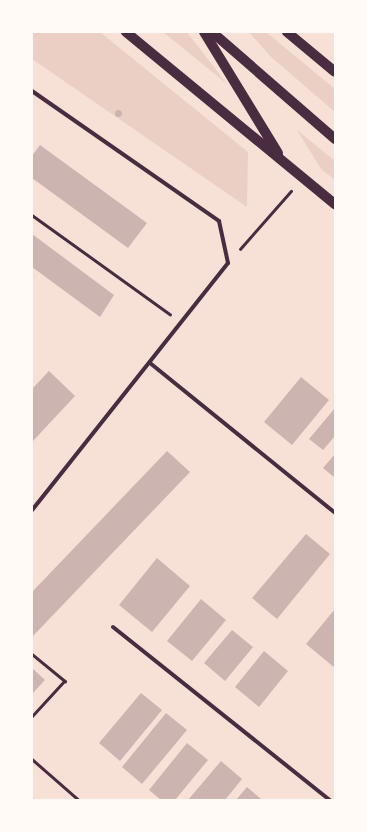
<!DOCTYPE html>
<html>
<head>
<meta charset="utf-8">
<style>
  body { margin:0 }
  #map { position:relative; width:367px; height:832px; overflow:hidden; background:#f7e1d7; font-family:Raleway,sans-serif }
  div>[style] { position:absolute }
  .green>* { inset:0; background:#ebcfc5 }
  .building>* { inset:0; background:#ccb4b1 }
  .round { border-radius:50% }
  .path>* { height:2.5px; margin:-1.25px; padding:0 1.25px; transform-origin:1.25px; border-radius:1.25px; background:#4a2c40 }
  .minor>* { height:4px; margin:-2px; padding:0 2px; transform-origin:2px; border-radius:2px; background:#4a2c40 }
  .primary>* { height:10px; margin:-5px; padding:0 5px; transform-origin:5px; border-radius:5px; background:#4a2c40 }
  span { translate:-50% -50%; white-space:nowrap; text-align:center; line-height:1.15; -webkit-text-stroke:4px #fffaf5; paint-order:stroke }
  .frame { position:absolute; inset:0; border:33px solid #fffaf5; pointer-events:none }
</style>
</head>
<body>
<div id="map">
  <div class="green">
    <i style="clip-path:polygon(32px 32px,100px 32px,248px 152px,247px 207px,32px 59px)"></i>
    <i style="clip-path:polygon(163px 32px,187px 32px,227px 84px)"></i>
    <i style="clip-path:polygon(249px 32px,266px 32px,335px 89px,335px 112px,271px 57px)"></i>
    <i style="clip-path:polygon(297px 130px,335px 161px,335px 180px,321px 169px)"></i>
  </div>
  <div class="building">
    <i class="round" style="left:114.5px;top:109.5px;width:7px;height:7px"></i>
    <i style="clip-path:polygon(40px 145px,147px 223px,128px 248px,32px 178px,32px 156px)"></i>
    <i style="clip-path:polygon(32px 234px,114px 295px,100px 317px,32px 267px)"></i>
    <i style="clip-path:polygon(49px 371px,75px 396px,32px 442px,32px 389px)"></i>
    <i style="clip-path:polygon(301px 377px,329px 400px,292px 445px,264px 422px)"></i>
    <i style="clip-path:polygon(335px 408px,335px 436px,323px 450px,309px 439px)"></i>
    <i style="clip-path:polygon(167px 451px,190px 472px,32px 637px,32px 592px)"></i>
    <i style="clip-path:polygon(335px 454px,335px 478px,323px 468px)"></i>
    <i style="clip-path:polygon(306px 534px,330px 554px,277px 619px,252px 598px)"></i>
    <i style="clip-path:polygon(157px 558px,190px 586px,152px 632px,119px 605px)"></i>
    <i style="clip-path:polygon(201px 599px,226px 620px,192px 661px,167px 641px)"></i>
    <i style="clip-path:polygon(335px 609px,335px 668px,306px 644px)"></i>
    <i style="clip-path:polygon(232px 630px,253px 647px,225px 681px,204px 663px)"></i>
    <i style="clip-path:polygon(264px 651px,288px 671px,259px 707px,235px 687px)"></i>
    <i style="clip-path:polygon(32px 668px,45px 680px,32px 694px)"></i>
    <i style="clip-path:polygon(141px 693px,162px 710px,120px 761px,99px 743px)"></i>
    <i style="clip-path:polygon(166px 713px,187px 730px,142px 784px,122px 767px)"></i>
    <i style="clip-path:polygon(187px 743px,208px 760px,175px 800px,161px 800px,149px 790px)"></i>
    <i style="clip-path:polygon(221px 761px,242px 779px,225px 800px,188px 800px)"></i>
    <i style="clip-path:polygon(247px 787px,262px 800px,236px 800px)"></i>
  </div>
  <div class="path">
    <i style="left:32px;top:215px;width:170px;rotate:35.7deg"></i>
    <i style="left:240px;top:249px;width:77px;rotate:-48.7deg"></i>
    <i style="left:32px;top:654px;width:43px;rotate:39.3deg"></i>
    <i style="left:65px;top:681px;width:49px;rotate:132.5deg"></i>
    <i style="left:32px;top:759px;width:62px;rotate:41.1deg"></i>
  </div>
  <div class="minor">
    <i style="left:32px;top:91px;width:228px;rotate:34.8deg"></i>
    <i style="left:219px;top:221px;width:43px;rotate:77.9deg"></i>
    <i style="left:228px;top:263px;width:315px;rotate:128.4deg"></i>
    <i style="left:150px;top:363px;width:238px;rotate:39deg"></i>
    <i style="left:113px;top:627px;width:278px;rotate:38.6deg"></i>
  </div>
  <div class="primary">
    <i style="left:126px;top:32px;width:271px;rotate:39.5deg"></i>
    <i style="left:204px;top:32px;width:142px;rotate:58.6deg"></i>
    <i style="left:212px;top:32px;width:163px;rotate:41deg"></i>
    <i style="left:287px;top:32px;width:62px;rotate:39.8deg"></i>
  </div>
  <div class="frame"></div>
</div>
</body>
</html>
